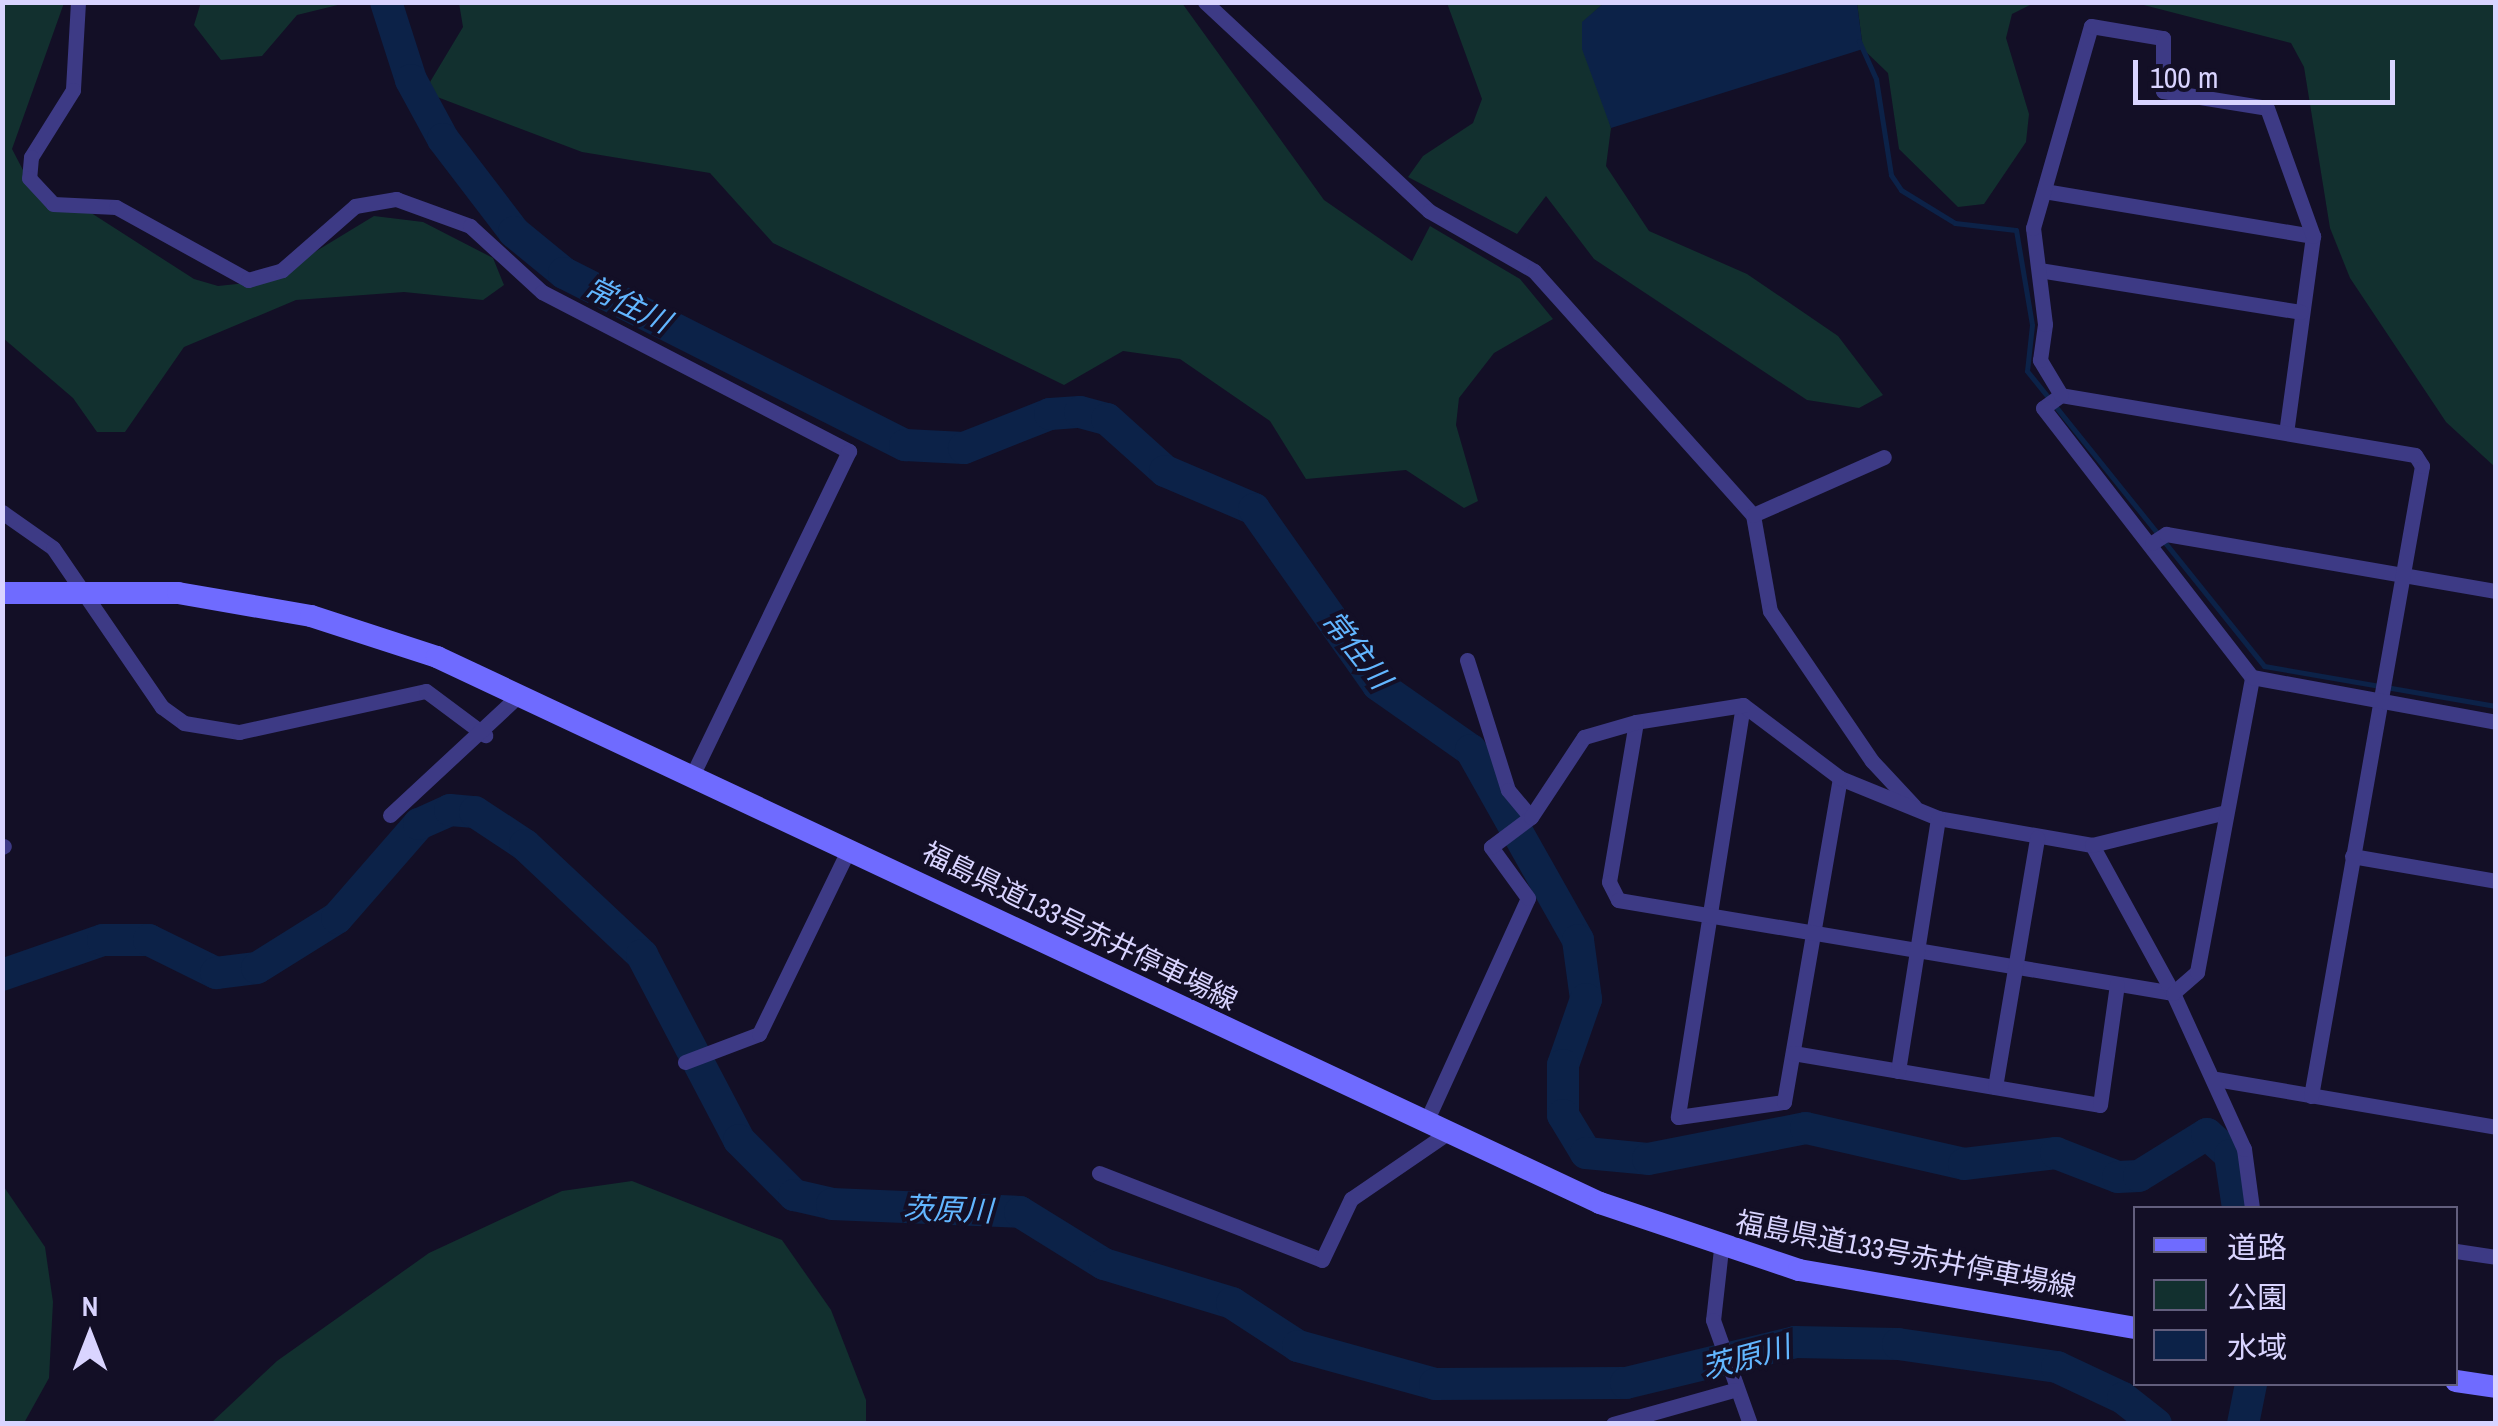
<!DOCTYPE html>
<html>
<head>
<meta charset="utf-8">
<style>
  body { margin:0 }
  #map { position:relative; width:2498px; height:1426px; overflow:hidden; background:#130f26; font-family:"Archivo Narrow","Noto Sans JP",sans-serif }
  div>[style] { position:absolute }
  .green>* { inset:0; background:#12302f }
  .water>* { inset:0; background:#0c2248 }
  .stream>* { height:5px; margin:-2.5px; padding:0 2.5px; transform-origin:2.5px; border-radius:2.5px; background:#0c2248 }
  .river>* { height:32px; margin:-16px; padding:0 16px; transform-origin:16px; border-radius:16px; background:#0c2248 }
  .minor>* { height:15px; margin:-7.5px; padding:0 7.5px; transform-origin:7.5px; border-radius:7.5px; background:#3d3a85 }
  .secondary>* { height:22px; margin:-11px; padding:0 11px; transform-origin:11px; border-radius:11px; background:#6f6bff }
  span { translate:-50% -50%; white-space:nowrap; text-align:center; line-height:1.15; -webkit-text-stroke:8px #130f26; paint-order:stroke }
  .street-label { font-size:28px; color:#d9d4ff }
  .water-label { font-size:30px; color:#62b6ff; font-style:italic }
  .frame { position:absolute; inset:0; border:5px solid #d9d4ff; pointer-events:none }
  .legend { position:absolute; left:2133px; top:1206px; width:325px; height:180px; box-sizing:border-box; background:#130f26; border:2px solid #625e7d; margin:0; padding:12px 18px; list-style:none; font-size:30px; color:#d9d4ff }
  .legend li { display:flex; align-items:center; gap:20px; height:50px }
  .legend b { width:50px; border:2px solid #625e7d }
  .north { position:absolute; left:40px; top:1286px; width:100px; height:100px; -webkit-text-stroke:8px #130f26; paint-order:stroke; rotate:0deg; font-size:28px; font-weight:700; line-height:40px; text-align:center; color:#d9d4ff }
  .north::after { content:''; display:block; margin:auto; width:35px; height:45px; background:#d9d4ff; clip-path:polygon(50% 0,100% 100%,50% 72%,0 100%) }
  .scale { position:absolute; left:2133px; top:60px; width:262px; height:45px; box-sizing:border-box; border:5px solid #d9d4ff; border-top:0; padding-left:12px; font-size:30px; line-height:35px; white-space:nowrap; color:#d9d4ff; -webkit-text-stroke:8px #130f26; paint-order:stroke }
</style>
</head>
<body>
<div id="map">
  <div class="green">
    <i style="clip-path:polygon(201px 2px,346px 2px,346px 3px,297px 15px,262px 56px,221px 60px,194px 25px)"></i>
    <i style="clip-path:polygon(3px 3px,64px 3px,12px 149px,36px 195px,85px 209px,194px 279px,218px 286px,267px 281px,374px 216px,423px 222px,493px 258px,504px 285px,483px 300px,404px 292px,296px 300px,184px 347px,125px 432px,97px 432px,73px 398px,3px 338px)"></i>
    <i style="clip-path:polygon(459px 3px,1182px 3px,1324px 200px,1412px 261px,1430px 226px,1520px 279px,1553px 319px,1494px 353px,1459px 398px,1456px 425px,1478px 501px,1464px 508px,1406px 470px,1306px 479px,1270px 421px,1180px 359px,1123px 351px,1064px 385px,773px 243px,710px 173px,582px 152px,432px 95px,430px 82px,463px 27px)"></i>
    <i style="clip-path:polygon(1447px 3px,1604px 3px,1583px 22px,1611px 128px,1606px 166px,1649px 231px,1747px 274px,1838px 336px,1883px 395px,1859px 408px,1807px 400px,1594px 259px,1546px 196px,1517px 234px,1408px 177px,1423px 156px,1473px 123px,1482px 99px)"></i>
    <i style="clip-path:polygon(1857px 3px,2034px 3px,2012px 14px,2006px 38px,2029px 114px,2026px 142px,1984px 204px,1958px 207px,1899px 149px,1888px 73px,1863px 49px)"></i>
    <i style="clip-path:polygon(2136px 3px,2495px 3px,2495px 467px,2446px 422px,2350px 278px,2330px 228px,2304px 67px,2291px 43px)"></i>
    <i style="clip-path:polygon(632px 1181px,782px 1240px,831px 1310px,866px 1400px,866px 1423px,211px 1423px,277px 1361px,429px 1253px,562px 1191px)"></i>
    <i style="clip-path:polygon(2px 1184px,45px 1247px,53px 1302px,49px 1378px,24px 1423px,3px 1423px)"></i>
  </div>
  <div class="water">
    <i style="clip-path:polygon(1604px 3px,1857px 3px,1863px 49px,1611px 128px,1582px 49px,1582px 22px)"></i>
  </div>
  <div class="stream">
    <i style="left:1859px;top:41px;width:42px;rotate:65.9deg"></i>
    <i style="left:1876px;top:79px;width:97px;rotate:81.1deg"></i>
    <i style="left:1891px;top:175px;width:18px;rotate:56deg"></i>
    <i style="left:1901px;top:190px;width:63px;rotate:31.4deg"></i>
    <i style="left:1955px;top:223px;width:61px;rotate:6.5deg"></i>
    <i style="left:2016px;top:230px;width:96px;rotate:80.4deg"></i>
    <i style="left:2032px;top:325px;width:46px;rotate:96.2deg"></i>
    <i style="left:2027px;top:371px;width:378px;rotate:51.2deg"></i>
    <i style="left:2264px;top:666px;width:235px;rotate:9.8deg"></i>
  </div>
  <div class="river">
    <i style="left:386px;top:2px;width:82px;rotate:72.2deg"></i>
    <i style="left:411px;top:80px;width:67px;rotate:61.5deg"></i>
    <i style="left:443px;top:139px;width:117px;rotate:52.6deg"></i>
    <i style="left:514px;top:232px;width:65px;rotate:39.4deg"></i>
    <i style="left:564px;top:273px;width:382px;rotate:26.8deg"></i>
    <i style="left:905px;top:445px;width:59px;rotate:2.9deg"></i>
    <i style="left:964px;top:448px;width:92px;rotate:-21.6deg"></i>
    <i style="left:1050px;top:414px;width:30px;rotate:-4deg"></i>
    <i style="left:1080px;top:412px;width:28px;rotate:15deg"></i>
    <i style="left:1107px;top:419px;width:78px;rotate:41.9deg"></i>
    <i style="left:1165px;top:471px;width:97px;rotate:23.1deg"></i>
    <i style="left:1254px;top:509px;width:215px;rotate:54.8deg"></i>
    <i style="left:1378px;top:685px;width:113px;rotate:35deg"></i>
    <i style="left:1471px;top:750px;width:218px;rotate:60.6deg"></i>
    <i style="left:1578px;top:940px;width:60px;rotate:82.3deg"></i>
    <i style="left:1586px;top:999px;width:70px;rotate:109.2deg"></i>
    <i style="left:1563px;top:1065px;width:50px;rotate:90deg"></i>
    <i style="left:1563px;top:1115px;width:44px;rotate:58.8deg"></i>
    <i style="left:1586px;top:1153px;width:62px;rotate:5.5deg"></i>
    <i style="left:1648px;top:1159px;width:161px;rotate:-11.1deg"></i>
    <i style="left:1806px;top:1128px;width:162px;rotate:12.8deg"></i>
    <i style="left:1964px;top:1164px;width:93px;rotate:-6.8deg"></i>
    <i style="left:2056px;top:1153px;width:66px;rotate:21.2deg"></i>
    <i style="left:2118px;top:1177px;width:21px;rotate:-3deg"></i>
    <i style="left:2139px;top:1176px;width:80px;rotate:-31.7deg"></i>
    <i style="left:2207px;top:1134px;width:31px;rotate:42deg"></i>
    <i style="left:2230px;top:1155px;width:54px;rotate:81.4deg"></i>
    <i style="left:2px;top:975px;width:107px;rotate:-19.1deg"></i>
    <i style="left:103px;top:940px;width:46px"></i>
    <i style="left:149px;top:940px;width:75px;rotate:26.2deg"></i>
    <i style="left:216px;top:973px;width:41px;rotate:-7deg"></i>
    <i style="left:257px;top:968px;width:94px;rotate:-32deg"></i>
    <i style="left:337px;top:918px;width:125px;rotate:-48.9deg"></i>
    <i style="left:419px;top:824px;width:34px;rotate:-24deg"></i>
    <i style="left:450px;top:810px;width:25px;rotate:5deg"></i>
    <i style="left:475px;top:812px;width:60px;rotate:33.4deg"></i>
    <i style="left:525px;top:845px;width:161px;rotate:43.2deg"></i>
    <i style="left:642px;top:955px;width:209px;rotate:62.3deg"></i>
    <i style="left:739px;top:1140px;width:78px;rotate:45deg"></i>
    <i style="left:794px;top:1195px;width:39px;rotate:13deg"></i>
    <i style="left:832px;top:1204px;width:188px;rotate:2.4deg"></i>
    <i style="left:1020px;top:1212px;width:99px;rotate:31.8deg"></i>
    <i style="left:1104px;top:1264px;width:134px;rotate:16.9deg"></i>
    <i style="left:1232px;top:1303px;width:79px;rotate:33.1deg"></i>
    <i style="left:1298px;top:1346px;width:142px;rotate:15.5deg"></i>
    <i style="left:1435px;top:1384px;width:191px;rotate:-0.3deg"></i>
    <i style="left:1626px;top:1383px;width:174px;rotate:-13.6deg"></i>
    <i style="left:1795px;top:1342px;width:103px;rotate:1.1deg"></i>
    <i style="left:1898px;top:1344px;width:161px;rotate:8.2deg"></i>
    <i style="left:2057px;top:1367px;width:73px;rotate:25.2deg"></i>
    <i style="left:2123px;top:1398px;width:42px;rotate:38.2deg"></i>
    <i style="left:2243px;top:1424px;width:41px;rotate:-78.7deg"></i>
  </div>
  <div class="minor">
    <i style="left:78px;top:2px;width:88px;rotate:93.3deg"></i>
    <i style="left:73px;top:90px;width:79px;rotate:122.1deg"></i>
    <i style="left:31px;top:157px;width:21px;rotate:95deg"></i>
    <i style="left:29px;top:178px;width:35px;rotate:47deg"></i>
    <i style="left:53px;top:204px;width:63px;rotate:2.7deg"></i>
    <i style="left:116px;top:207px;width:151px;rotate:28.9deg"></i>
    <i style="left:248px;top:280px;width:35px;rotate:-16deg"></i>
    <i style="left:282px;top:270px;width:97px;rotate:-41.2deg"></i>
    <i style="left:355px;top:206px;width:42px;rotate:-9.7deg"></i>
    <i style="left:396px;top:199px;width:79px;rotate:20deg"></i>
    <i style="left:470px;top:226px;width:98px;rotate:42.5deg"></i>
    <i style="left:542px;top:292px;width:346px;rotate:27.4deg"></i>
    <i style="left:849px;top:451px;width:359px;rotate:115.8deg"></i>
    <i style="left:1205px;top:2px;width:306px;rotate:43deg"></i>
    <i style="left:1429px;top:211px;width:121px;rotate:29.7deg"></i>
    <i style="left:1534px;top:271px;width:328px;rotate:48.1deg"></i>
    <i style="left:1753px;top:515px;width:97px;rotate:80deg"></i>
    <i style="left:1770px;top:611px;width:181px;rotate:55.8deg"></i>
    <i style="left:1872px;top:761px;width:62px;rotate:47deg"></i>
    <i style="left:2044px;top:191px;width:273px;rotate:9.5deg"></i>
    <i style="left:2313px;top:236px;width:198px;rotate:97.8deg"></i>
    <i style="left:2039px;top:270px;width:265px;rotate:9.1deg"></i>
    <i style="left:2061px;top:395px;width:22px;rotate:144deg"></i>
    <i style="left:2043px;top:408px;width:341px;rotate:52.2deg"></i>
    <i style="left:2px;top:512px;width:62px;rotate:35.2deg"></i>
    <i style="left:53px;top:548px;width:193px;rotate:55.6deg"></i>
    <i style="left:162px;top:707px;width:27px;rotate:36deg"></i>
    <i style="left:184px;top:723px;width:56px;rotate:9.3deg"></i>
    <i style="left:239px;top:732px;width:191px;rotate:-12.4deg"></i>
    <i style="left:426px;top:691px;width:74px;rotate:36.7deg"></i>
    <i style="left:1753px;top:515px;width:143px;rotate:-23.9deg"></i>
    <i style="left:2152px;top:543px;width:17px;rotate:-33deg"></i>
    <i style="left:2166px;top:534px;width:335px;rotate:9.8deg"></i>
    <i style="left:1467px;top:660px;width:136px;rotate:72.5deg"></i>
    <i style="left:1508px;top:790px;width:35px;rotate:50deg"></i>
    <i style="left:1743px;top:705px;width:417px;rotate:99deg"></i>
    <i style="left:1678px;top:1117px;width:107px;rotate:-8.1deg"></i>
    <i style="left:1784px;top:1102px;width:329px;rotate:-80.2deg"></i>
    <i style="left:390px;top:815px;width:178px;rotate:-42.9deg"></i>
    <i style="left:2092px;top:845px;width:156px;rotate:-170.1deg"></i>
    <i style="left:1938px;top:818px;width:106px;rotate:-157.8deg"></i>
    <i style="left:1840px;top:778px;width:121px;rotate:-143deg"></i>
    <i style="left:1743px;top:705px;width:108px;rotate:171deg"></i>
    <i style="left:1636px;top:722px;width:162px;rotate:99.6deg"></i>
    <i style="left:1609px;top:882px;width:20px;rotate:63deg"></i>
    <i style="left:1618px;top:900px;width:563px;rotate:9.51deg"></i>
    <i style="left:2px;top:847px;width:2px;rotate:-27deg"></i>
    <i style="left:2352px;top:856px;width:146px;rotate:9.8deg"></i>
    <i style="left:2173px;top:993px;width:169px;rotate:-118.7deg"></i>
    <i style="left:2092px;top:845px;width:138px;rotate:-13.8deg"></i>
    <i style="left:1793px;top:1053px;width:311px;rotate:9.6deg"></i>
    <i style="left:2100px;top:1105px;width:122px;rotate:-82deg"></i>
    <i style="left:685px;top:1062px;width:79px;rotate:-20.7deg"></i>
    <i style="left:759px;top:1034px;width:206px;rotate:-64.1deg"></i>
    <i style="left:1898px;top:1071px;width:256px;rotate:-81deg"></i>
    <i style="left:2216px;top:1079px;width:284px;rotate:9.7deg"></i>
    <i style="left:1995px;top:1087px;width:253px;rotate:-80.4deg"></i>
    <i style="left:2311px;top:1096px;width:640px;rotate:-80.01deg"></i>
    <i style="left:2422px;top:466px;width:13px;rotate:-122deg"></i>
    <i style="left:2415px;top:455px;width:359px;rotate:-170.4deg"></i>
    <i style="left:2061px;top:395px;width:41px;rotate:-121deg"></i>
    <i style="left:2040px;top:360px;width:36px;rotate:-82deg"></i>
    <i style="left:2045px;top:324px;width:97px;rotate:-97.1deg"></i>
    <i style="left:2033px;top:228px;width:210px;rotate:-74deg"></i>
    <i style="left:2091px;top:26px;width:73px;rotate:9.5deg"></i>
    <i style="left:2163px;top:38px;width:53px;rotate:90deg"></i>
    <i style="left:2163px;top:91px;width:105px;rotate:9.3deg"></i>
    <i style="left:2267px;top:108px;width:136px;rotate:70.2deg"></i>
    <i style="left:1425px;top:1124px;width:248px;rotate:-65.5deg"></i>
    <i style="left:1528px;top:898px;width:63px;rotate:-126deg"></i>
    <i style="left:1491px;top:847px;width:50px;rotate:-36.9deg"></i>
    <i style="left:1531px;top:817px;width:96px;rotate:-56.5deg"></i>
    <i style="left:1584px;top:737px;width:54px;rotate:-16.1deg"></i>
    <i style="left:1099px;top:1173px;width:239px;rotate:21.3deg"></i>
    <i style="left:1322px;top:1260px;width:68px;rotate:-64.6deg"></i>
    <i style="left:1351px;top:1199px;width:115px;rotate:-34.4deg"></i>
    <i style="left:2252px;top:1208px;width:60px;rotate:-97.7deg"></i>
    <i style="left:2244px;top:1149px;width:171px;rotate:-114.5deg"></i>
    <i style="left:2173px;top:993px;width:32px;rotate:-41deg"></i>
    <i style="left:2197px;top:972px;width:300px;rotate:-79.4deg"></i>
    <i style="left:2252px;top:677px;width:248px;rotate:10.4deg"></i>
    <i style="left:1721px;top:1249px;width:71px;rotate:96.4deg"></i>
    <i style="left:1713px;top:1320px;width:110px;rotate:70.4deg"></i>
    <i style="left:2456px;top:1251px;width:40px;rotate:8.5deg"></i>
    <i style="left:1613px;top:1424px;width:126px;rotate:-15.7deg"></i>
  </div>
  <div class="secondary">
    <i style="left:2px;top:593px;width:176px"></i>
    <i style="left:178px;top:593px;width:135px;rotate:9.8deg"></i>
    <i style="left:311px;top:616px;width:133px;rotate:18deg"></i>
    <i style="left:437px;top:657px;width:1285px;rotate:25.15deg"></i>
    <i style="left:1600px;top:1203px;width:210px;rotate:18.6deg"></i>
    <i style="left:1799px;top:1270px;width:342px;rotate:9.8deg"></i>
    <i style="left:2456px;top:1381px;width:40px;rotate:8.5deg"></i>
  </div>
  <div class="street-label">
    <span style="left:1080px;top:926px;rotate:26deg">福島県道133号赤井停車場線</span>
    <span style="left:1906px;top:1254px;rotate:11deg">福島県道133号赤井停車場線</span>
  </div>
  <div class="water-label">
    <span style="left:628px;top:304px;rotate:26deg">常住川</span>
    <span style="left:1357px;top:649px;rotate:52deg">常住川</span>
    <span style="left:948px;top:1209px;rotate:2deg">茨原川</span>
    <span style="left:1746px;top:1357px;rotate:-15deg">茨原川</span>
  </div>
  <div class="frame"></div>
  <ul class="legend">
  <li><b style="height:12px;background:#6f6bff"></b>道路</li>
  <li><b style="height:28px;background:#12302f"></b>公園</li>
  <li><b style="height:28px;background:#0c2248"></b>水域</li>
  </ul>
  <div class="north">N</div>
  <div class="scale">100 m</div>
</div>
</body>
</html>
